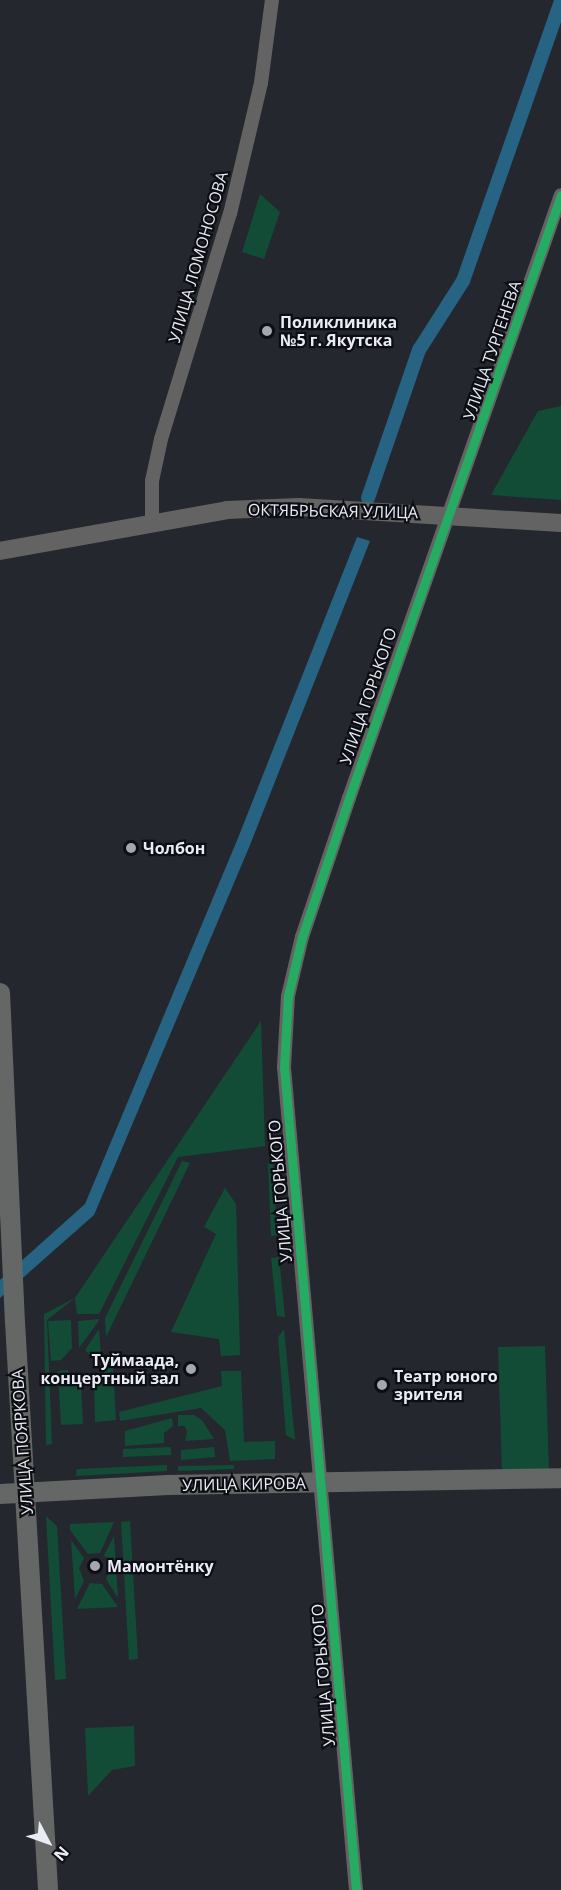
<!DOCTYPE html>
<html>
<head>
<meta charset="utf-8">
<style>
  body { margin:0 }
  #map { position:relative; width:561px; height:1890px; overflow:hidden; background:#24272e; font-family:"Open Sans",sans-serif }
  div>[style] { position:absolute }
  .green>* { inset:0; background:#124c36 }
  .water>* { inset:0; background:#276383 }
  .canal>* { height:14px; margin:-7px; padding:0 7px; transform-origin:7px; border-radius:7px; background:#276383 }
  .minor>* { height:14px; margin:-7px; padding:0 7px; transform-origin:7px; border-radius:7px; background:#646363 }
  .tertiary>* { height:18px; margin:-9px; padding:0 9px; transform-origin:9px; border-radius:9px; background:#646363 }
  .secondary>* { height:20px; margin:-10px; padding:0 10px; transform-origin:10px; border-radius:10px; background:#656666 }
  .cycleway>* { height:9px; margin:-4.5px; padding:0 4.5px; transform-origin:4.5px; border-radius:4.5px; background:#26ab63 }
  .dots>* { width:16px; height:16px; translate:-50% -50%; box-sizing:border-box; border:3px solid #0d0e14; border-radius:50% }
  span { translate:-50% -50%; white-space:nowrap; text-align:center; line-height:1.15; -webkit-text-stroke:4.5px #0d0e14; paint-order:stroke }
  .street-label { font-size:16px; color:#e9ecf4 }
  .poi-label { font-size:16px; color:#e9ecf4; font-weight:700 }
  .left { translate:0 -50%; text-align:left }
  .right { translate:-100% -50%; text-align:right }
  .north { position:absolute; left:18px; top:1812px; width:60px; height:60px; -webkit-text-stroke:4px #0d0e14; paint-order:stroke; rotate:131deg; font-size:16px; font-weight:700; line-height:24px; text-align:center; color:#e9ecf4 }
  .north::after { content:''; display:block; margin:auto; width:21px; height:27px; background:#e9ecf4; clip-path:polygon(50% 0,100% 100%,50% 72%,0 100%) }
</style>
</head>
<body>
<div id="map">
  <div class="green">
    <i style="clip-path:polygon(260px 194px,280px 212px,264px 259px,242px 252px)"></i>
    <i style="clip-path:polygon(561px 406px,561px 500px,491px 495px,538px 411px)"></i>
    <i style="clip-path:polygon(261px 1021px,265px 1146px,178px 1157px,99px 1314px,77px 1314px,75px 1298px,47px 1320px,52px 1444px,46px 1445px,44px 1314px,75px 1298px)"></i>
    <i style="clip-path:polygon(182px 1161px,190px 1163px,106px 1337px,105px 1318px)"></i>
    <i style="clip-path:polygon(268px 1163px,273px 1164px,277px 1235px,271px 1236px)"></i>
    <i style="clip-path:polygon(225px 1188px,236px 1204px,240px 1355px,221px 1356px,219px 1339px,171px 1332px,216px 1234px,204px 1227px)"></i>
    <i style="clip-path:polygon(279px 1257px,285px 1317px,277px 1316px,271px 1258px)"></i>
    <i style="clip-path:polygon(99px 1319px,98px 1322px,79px 1348px,78px 1321px)"></i>
    <i style="clip-path:polygon(71px 1320px,72px 1348px,61px 1360px,51px 1361px,48px 1321px)"></i>
    <i style="clip-path:polygon(99px 1329px,101px 1357px,92px 1358px,85px 1350px)"></i>
    <i style="clip-path:polygon(284px 1329px,295px 1440px,286px 1435px,278px 1337px)"></i>
    <i style="clip-path:polygon(545px 1346px,549px 1472px,502px 1473px,498px 1347px)"></i>
    <i style="clip-path:polygon(105px 1368px,113px 1368px,116px 1420px,95px 1422px,94px 1383px)"></i>
    <i style="clip-path:polygon(68px 1370px,70px 1378px,81px 1385px,83px 1424px,61px 1425px,58px 1371px)"></i>
    <i style="clip-path:polygon(221px 1371px,241px 1371px,244px 1442px,275px 1441px,275px 1459px,230px 1461px,225px 1430px,201px 1408px,120px 1421px,119px 1412px,222px 1386px)"></i>
    <i style="clip-path:polygon(178px 1415px,194px 1415px,202px 1420px,214px 1439px,185px 1441px,187px 1432px,185px 1426px,178px 1426px)"></i>
    <i style="clip-path:polygon(172px 1418px,173px 1426px,164px 1433px,164px 1443px,125px 1446px,125px 1431px)"></i>
    <i style="clip-path:polygon(171px 1447px,171px 1455px,123px 1457px,123px 1449px)"></i>
    <i style="clip-path:polygon(214px 1447px,215px 1457px,181px 1460px,181px 1450px)"></i>
    <i style="clip-path:polygon(167px 1465px,167px 1471px,76px 1476px,77px 1469px)"></i>
    <i style="clip-path:polygon(234px 1465px,234px 1469px,178px 1471px,178px 1466px)"></i>
    <i style="clip-path:polygon(46px 1516px,57px 1526px,66px 1679px,55px 1680px)"></i>
    <i style="clip-path:polygon(130px 1521px,138px 1659px,129px 1660px,121px 1522px)"></i>
    <i style="clip-path:polygon(114px 1522px,100px 1553px,88px 1554px,70px 1530px,70px 1524px)"></i>
    <i style="clip-path:polygon(114px 1536px,118px 1598px,106px 1579px,111px 1566px,104px 1555px)"></i>
    <i style="clip-path:polygon(71px 1540px,84px 1558px,79px 1568px,84px 1581px,75px 1599px)"></i>
    <i style="clip-path:polygon(90px 1583px,102px 1584px,118px 1607px,77px 1609px)"></i>
    <i style="clip-path:polygon(134px 1726px,135px 1766px,112px 1770px,88px 1796px,85px 1728px)"></i>
  </div>
  <div class="water">
    <i style="clip-path:polygon(357px 537px,370px 541px,250px 845px,94px 1215px,0 1298px,0 1280px,85px 1204px,238px 838px)"></i>
  </div>
  <div class="canal">
    <i style="left:368px;top:498px;width:157px;rotate:-71deg"></i>
    <i style="left:419px;top:350px;width:82px;rotate:-57.5deg"></i>
    <i style="left:463px;top:281px;width:297px;rotate:-70.7deg"></i>
  </div>
  <div class="minor">
    <i style="left:152px;top:522px;width:41px;rotate:-90deg"></i>
    <i style="left:152px;top:481px;width:43px;rotate:-77.9deg"></i>
    <i style="left:161px;top:439px;width:235px;rotate:-73deg"></i>
    <i style="left:230px;top:214px;width:135px;rotate:-76.7deg"></i>
    <i style="left:261px;top:83px;width:84px;rotate:-82.5deg"></i>
    <i style="left:356px;top:1890px;width:826px;rotate:-95deg"></i>
    <i style="left:284px;top:1067px;width:71px;rotate:-86.8deg"></i>
    <i style="left:288px;top:996px;width:61px;rotate:-76.7deg"></i>
    <i style="left:302px;top:937px;width:147px;rotate:-71.3deg"></i>
    <i style="left:349px;top:798px;width:639px;rotate:-70.63deg"></i>
  </div>
  <div class="tertiary">
    <i style="left:0;top:551px;width:231px;rotate:-10.2deg"></i>
    <i style="left:227px;top:510px;width:72px;rotate:-2.4deg"></i>
    <i style="left:299px;top:507px;width:262px;rotate:3.5deg"></i>
  </div>
  <div class="secondary">
    <i style="left:0;top:993px;width:329px;rotate:87.4deg"></i>
    <i style="left:15px;top:1322px;width:569px;rotate:86.67deg"></i>
    <i style="left:0;top:1494px;width:168px;rotate:-3.1deg"></i>
    <i style="left:168px;top:1485px;width:393px;rotate:-1deg"></i>
  </div>
  <div class="cycleway">
    <i style="left:356px;top:1890px;width:826px;rotate:-95deg"></i>
    <i style="left:284px;top:1067px;width:71px;rotate:-86.8deg"></i>
    <i style="left:288px;top:996px;width:61px;rotate:-76.7deg"></i>
    <i style="left:302px;top:937px;width:147px;rotate:-71.3deg"></i>
    <i style="left:349px;top:798px;width:639px;rotate:-70.63deg"></i>
  </div>
  <div class="dots">
    <i style="left:267px;top:331px;background:#a4a7af"></i>
    <i style="left:131px;top:848px;background:#a4a7af"></i>
    <i style="left:191px;top:1369px;background:#a4a7af"></i>
    <i style="left:382px;top:1385px;background:#a4a7af"></i>
    <i style="left:95px;top:1566px;background:#a4a7af"></i>
  </div>
  <div class="street-label">
    <span style="left:198px;top:257px;rotate:-74deg">УЛИЦА ЛОМОНОСОВА</span>
    <span style="left:492px;top:350px;rotate:-71deg">УЛИЦА ТУРГЕНЕВА</span>
    <span style="left:333px;top:511px;rotate:1deg">ОКТЯБРЬСКАЯ УЛИЦА</span>
    <span style="left:368px;top:696px;rotate:-71deg">УЛИЦА ГОРЬКОГО</span>
    <span style="left:280px;top:1191px;rotate:-95deg">УЛИЦА ГОРЬКОГО</span>
    <span style="left:22px;top:1442px;rotate:-94deg">УЛИЦА ПОЯРКОВА</span>
    <span style="left:244px;top:1484px;rotate:-1deg">УЛИЦА КИРОВА</span>
    <span style="left:323px;top:1675px;rotate:-95deg">УЛИЦА ГОРЬКОГО</span>
  </div>
  <div class="poi-label">
    <span class="left" style="left:280px;top:331px">Поликлиника<br>№5 г. Якутска</span>
    <span class="left" style="left:143px;top:848px">Чолбон</span>
    <span class="right" style="left:179px;top:1369px">Туймаада,<br>концертный зал</span>
    <span class="left" style="left:394px;top:1385px">Театр юного<br>зрителя</span>
    <span class="left" style="left:107px;top:1566px">Мамонтёнку</span>
  </div>
  <div class="north">N</div>
</div>
</body>
</html>
